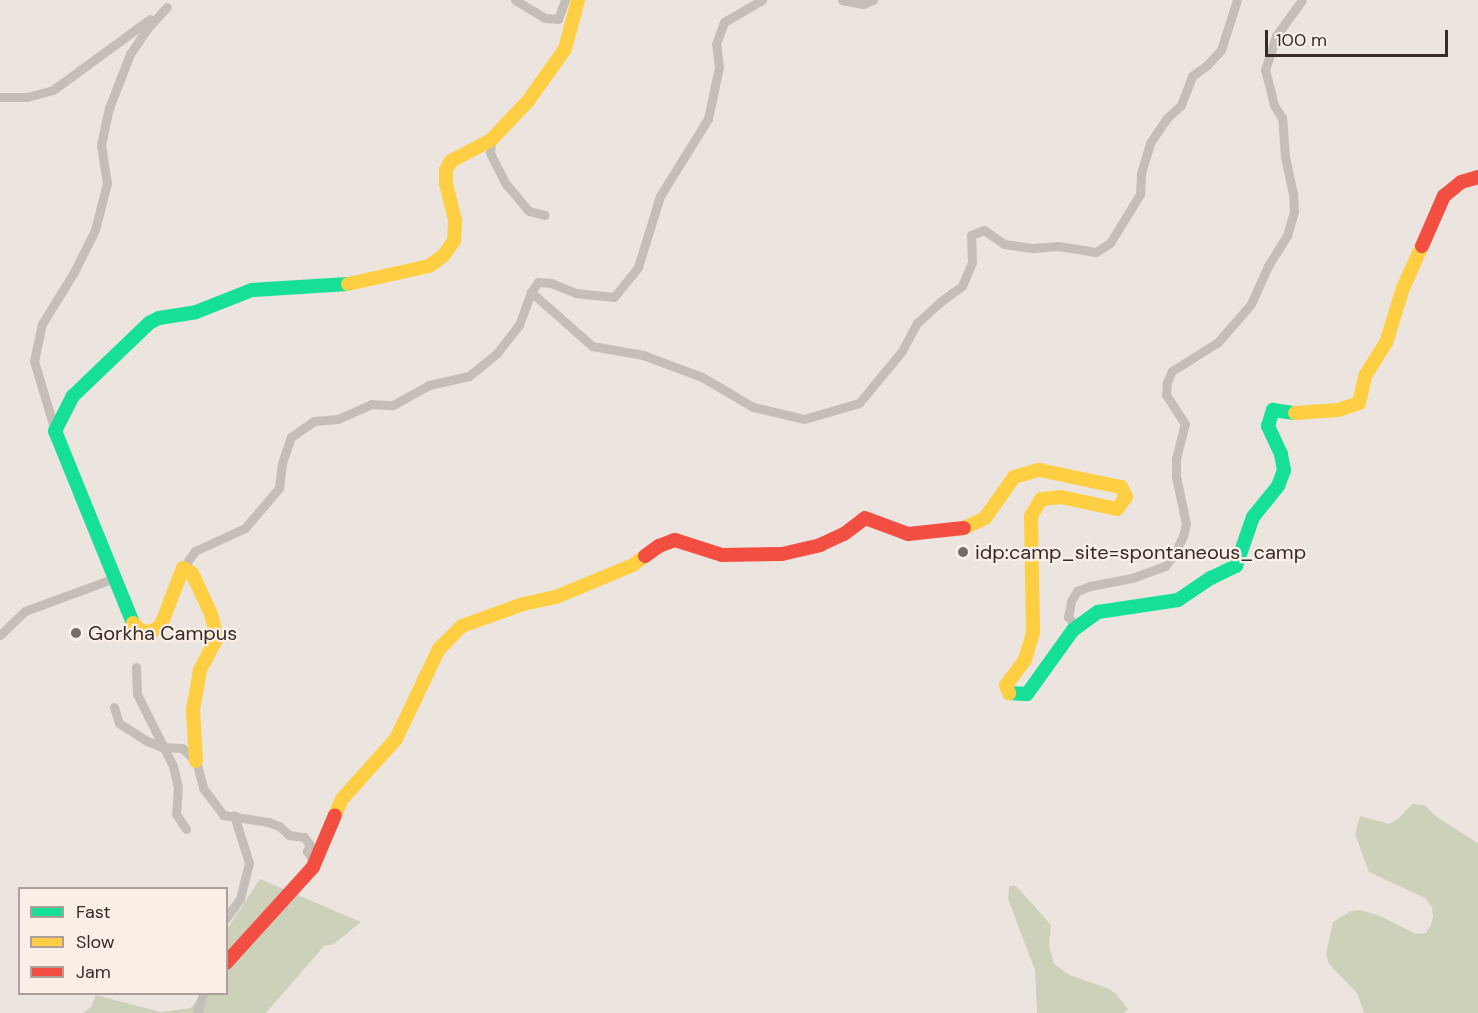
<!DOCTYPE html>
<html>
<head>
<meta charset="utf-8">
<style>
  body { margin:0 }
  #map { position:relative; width:1478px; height:1013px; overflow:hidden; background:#ece5df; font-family:"DM Sans",sans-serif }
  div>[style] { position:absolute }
  .green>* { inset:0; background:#ced1b9 }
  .street>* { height:9px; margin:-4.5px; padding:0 4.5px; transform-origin:4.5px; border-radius:4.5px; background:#c5bdb8 }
  .fast>* { height:14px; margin:-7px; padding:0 7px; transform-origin:7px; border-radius:7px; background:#16e098 }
  .slow>* { height:14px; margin:-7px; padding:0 7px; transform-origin:7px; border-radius:7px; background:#ffcf43 }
  .jam>* { height:14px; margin:-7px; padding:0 7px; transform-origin:7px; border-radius:7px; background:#f24e42 }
  .dots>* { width:16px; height:16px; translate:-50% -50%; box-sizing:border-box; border:3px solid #f9efe6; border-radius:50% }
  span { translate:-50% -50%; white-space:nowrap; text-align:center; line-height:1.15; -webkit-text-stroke:4.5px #f9efe6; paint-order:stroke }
  .poi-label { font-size:20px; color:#362b27 }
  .left { translate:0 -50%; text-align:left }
  .legend { position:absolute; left:18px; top:887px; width:210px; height:108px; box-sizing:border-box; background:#f9efe6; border:2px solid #aba19a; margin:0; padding:8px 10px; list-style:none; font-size:18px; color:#362b27 }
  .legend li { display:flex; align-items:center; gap:12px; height:30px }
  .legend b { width:30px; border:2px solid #aba19a }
  .scale { position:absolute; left:1265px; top:30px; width:183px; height:27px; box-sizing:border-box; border:3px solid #362b27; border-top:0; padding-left:8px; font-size:18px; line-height:21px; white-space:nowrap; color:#362b27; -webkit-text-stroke:4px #f9efe6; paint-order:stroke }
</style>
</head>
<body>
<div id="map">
  <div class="green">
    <i style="clip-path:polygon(1412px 804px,1424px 805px,1438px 818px,1478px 843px,1478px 1013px,1364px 1013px,1357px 993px,1329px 964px,1326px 954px,1333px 922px,1351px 911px,1360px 910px,1380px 916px,1416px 934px,1426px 933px,1431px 925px,1433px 916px,1432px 907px,1425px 898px,1369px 872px,1355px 834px,1360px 816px,1389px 824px,1398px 819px)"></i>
    <i style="clip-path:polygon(260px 879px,361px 922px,334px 944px,324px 946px,266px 1013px,83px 1013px,91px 1007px,96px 995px,161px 1012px,191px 1008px,201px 994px,226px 994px,227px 929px)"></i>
    <i style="clip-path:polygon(1009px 886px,1016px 886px,1051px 925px,1049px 945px,1054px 964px,1069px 975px,1107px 988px,1115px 993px,1128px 1009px,1124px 1013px,1037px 1013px,1035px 970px,1008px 899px)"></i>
  </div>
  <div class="street">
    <i style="left:515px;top:0;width:35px;rotate:31deg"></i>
    <i style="left:545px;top:18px;width:13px;rotate:4deg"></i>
    <i style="left:558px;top:19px;width:20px;rotate:-70deg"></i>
    <i style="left:842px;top:0;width:21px;rotate:11deg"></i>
    <i style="left:863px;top:4px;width:11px;rotate:-22deg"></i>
    <i style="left:0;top:97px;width:27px"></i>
    <i style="left:27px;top:97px;width:27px;rotate:-15deg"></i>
    <i style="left:53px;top:90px;width:120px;rotate:-36.2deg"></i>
    <i style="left:491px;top:140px;width:13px;rotate:94deg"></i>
    <i style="left:490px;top:153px;width:35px;rotate:63deg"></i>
    <i style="left:506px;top:184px;width:35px;rotate:50deg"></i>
    <i style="left:529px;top:211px;width:16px;rotate:14deg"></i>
    <i style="left:531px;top:292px;width:81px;rotate:41.5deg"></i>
    <i style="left:592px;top:346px;width:52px;rotate:10deg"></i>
    <i style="left:643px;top:355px;width:63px;rotate:20.4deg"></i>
    <i style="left:702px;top:377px;width:59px;rotate:30.5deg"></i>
    <i style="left:753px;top:407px;width:52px;rotate:13.2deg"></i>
    <i style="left:804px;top:419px;width:57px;rotate:-16.2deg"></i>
    <i style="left:859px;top:403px;width:67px;rotate:-50.4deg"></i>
    <i style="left:902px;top:351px;width:32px;rotate:-62deg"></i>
    <i style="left:917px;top:323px;width:31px;rotate:-42deg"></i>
    <i style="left:940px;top:302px;width:27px;rotate:-36deg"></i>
    <i style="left:962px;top:286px;width:26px;rotate:-67deg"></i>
    <i style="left:972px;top:262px;width:27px;rotate:-92deg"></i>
    <i style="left:971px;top:235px;width:14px;rotate:-21deg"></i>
    <i style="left:984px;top:230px;width:24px;rotate:35deg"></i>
    <i style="left:1004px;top:244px;width:30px;rotate:8deg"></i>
    <i style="left:1034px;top:248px;width:24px;rotate:-5deg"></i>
    <i style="left:1058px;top:246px;width:38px;rotate:9deg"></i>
    <i style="left:1096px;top:252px;width:17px;rotate:-33deg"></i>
    <i style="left:1110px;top:243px;width:57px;rotate:-58.5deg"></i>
    <i style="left:1140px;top:194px;width:21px;rotate:-87deg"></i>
    <i style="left:1141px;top:173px;width:31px;rotate:-73deg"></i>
    <i style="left:1150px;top:143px;width:29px;rotate:-56deg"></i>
    <i style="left:1166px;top:119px;width:21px;rotate:-43deg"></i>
    <i style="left:1181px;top:105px;width:31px;rotate:-69deg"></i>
    <i style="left:1192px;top:76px;width:19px;rotate:-36deg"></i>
    <i style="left:1207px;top:65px;width:21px;rotate:-47deg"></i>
    <i style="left:1221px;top:50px;width:52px;rotate:-72.3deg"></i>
    <i style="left:55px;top:431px;width:73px;rotate:-106.7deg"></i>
    <i style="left:34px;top:361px;width:38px;rotate:-78deg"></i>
    <i style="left:42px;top:324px;width:61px;rotate:-58.4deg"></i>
    <i style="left:74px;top:272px;width:47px;rotate:-63.4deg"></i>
    <i style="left:95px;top:230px;width:49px;rotate:-75.7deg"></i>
    <i style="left:107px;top:183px;width:38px;rotate:-99deg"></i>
    <i style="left:101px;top:145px;width:38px;rotate:-78deg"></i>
    <i style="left:109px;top:108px;width:58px;rotate:-68.7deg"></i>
    <i style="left:130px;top:54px;width:29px;rotate:-56deg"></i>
    <i style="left:146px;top:30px;width:31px;rotate:-48deg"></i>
    <i style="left:183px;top:568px;width:21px;rotate:-55deg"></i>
    <i style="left:195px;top:551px;width:55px;rotate:-24.7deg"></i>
    <i style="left:245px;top:528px;width:52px;rotate:-49.6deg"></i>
    <i style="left:279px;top:488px;width:25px;rotate:-83deg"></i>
    <i style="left:282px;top:463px;width:28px;rotate:-71deg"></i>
    <i style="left:291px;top:437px;width:28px;rotate:-35deg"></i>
    <i style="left:314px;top:421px;width:24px;rotate:-5deg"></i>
    <i style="left:338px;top:419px;width:36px;rotate:-24deg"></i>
    <i style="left:371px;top:404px;width:22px;rotate:3deg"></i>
    <i style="left:393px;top:405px;width:41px;rotate:-29.1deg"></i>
    <i style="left:429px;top:385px;width:41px;rotate:-12.7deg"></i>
    <i style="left:469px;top:376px;width:36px;rotate:-39deg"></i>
    <i style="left:497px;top:353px;width:36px;rotate:-52deg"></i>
    <i style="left:519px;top:325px;width:35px;rotate:-70deg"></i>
    <i style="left:531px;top:292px;width:12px;rotate:-55deg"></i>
    <i style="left:538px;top:282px;width:13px;rotate:4deg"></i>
    <i style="left:551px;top:283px;width:27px;rotate:22deg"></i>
    <i style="left:576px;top:293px;width:38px;rotate:6deg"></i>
    <i style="left:614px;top:297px;width:38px;rotate:-51deg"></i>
    <i style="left:638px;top:267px;width:74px;rotate:-72.8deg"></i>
    <i style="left:660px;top:196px;width:91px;rotate:-58.1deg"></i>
    <i style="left:708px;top:119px;width:53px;rotate:-78.1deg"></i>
    <i style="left:719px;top:67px;width:23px;rotate:-97deg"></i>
    <i style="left:716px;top:44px;width:23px;rotate:-70deg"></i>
    <i style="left:724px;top:22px;width:44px;rotate:-30.1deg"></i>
    <i style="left:1076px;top:626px;width:12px;rotate:-132deg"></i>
    <i style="left:1068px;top:617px;width:16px;rotate:-79deg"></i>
    <i style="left:1071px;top:601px;width:12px;rotate:-59deg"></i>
    <i style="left:1077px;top:591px;width:14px;rotate:-21deg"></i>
    <i style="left:1090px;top:586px;width:43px;rotate:-10.8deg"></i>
    <i style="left:1132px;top:578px;width:35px;rotate:-20deg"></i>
    <i style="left:1165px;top:566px;width:16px;rotate:-52deg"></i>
    <i style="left:1175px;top:553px;width:19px;rotate:-65deg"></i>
    <i style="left:1183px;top:536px;width:12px;rotate:-76deg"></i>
    <i style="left:1186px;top:524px;width:49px;rotate:-101.8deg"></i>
    <i style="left:1176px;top:476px;width:17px;rotate:-90deg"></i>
    <i style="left:1176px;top:459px;width:36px;rotate:-76deg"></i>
    <i style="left:1185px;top:424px;width:35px;rotate:-123deg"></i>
    <i style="left:1166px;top:395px;width:13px;rotate:-86deg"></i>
    <i style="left:1167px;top:382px;width:12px;rotate:-66deg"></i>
    <i style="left:1172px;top:371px;width:54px;rotate:-32.2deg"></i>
    <i style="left:1218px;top:342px;width:50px;rotate:-49deg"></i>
    <i style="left:1251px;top:304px;width:42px;rotate:-65.9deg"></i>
    <i style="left:1268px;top:266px;width:36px;rotate:-58deg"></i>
    <i style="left:1287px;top:236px;width:26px;rotate:-74deg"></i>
    <i style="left:1294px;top:211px;width:17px;rotate:-93deg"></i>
    <i style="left:1293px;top:194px;width:38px;rotate:-102deg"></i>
    <i style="left:1285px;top:157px;width:39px;rotate:-94deg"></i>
    <i style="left:1282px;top:118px;width:15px;rotate:-122deg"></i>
    <i style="left:1274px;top:105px;width:36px;rotate:-104deg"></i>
    <i style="left:1265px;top:70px;width:36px;rotate:-72deg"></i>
    <i style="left:1276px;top:36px;width:44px;rotate:-54.2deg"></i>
    <i style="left:0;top:635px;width:35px;rotate:-44deg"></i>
    <i style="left:25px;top:611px;width:93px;rotate:-20.2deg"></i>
    <i style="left:136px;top:667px;width:27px;rotate:88deg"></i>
    <i style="left:137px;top:694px;width:80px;rotate:63.4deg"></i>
    <i style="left:173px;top:766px;width:22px;rotate:77deg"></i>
    <i style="left:178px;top:787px;width:27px;rotate:94deg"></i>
    <i style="left:176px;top:814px;width:18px;rotate:56deg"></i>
    <i style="left:114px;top:707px;width:17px;rotate:73deg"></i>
    <i style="left:119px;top:723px;width:33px;rotate:33deg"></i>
    <i style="left:147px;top:741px;width:16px;rotate:22deg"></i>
    <i style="left:162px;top:747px;width:20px;rotate:3deg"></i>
    <i style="left:182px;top:748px;width:19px;rotate:43deg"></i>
    <i style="left:196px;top:761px;width:28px;rotate:75deg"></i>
    <i style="left:203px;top:788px;width:34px;rotate:53deg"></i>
    <i style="left:223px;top:815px;width:46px;rotate:8.8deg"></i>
    <i style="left:268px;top:822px;width:12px;rotate:20deg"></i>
    <i style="left:279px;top:826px;width:13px;rotate:42deg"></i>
    <i style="left:289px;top:835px;width:15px;rotate:8deg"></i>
    <i style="left:304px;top:837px;width:10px;rotate:53deg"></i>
    <i style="left:310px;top:845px;width:7px;rotate:117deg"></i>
    <i style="left:307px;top:851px;width:14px;rotate:54deg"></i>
    <i style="left:226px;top:918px;width:24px;rotate:-54deg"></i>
    <i style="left:240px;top:899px;width:37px;rotate:-76deg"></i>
    <i style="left:249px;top:863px;width:50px;rotate:-107.4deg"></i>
    <i style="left:197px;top:1013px;width:20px;rotate:-72deg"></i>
  </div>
  <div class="fast">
    <i style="left:133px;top:623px;width:207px;rotate:-112.1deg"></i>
    <i style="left:55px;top:431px;width:39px;rotate:-63deg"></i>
    <i style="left:73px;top:396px;width:105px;rotate:-43.8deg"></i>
    <i style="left:149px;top:323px;width:11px;rotate:-27deg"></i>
    <i style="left:159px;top:318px;width:37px;rotate:-9deg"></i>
    <i style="left:196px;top:312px;width:60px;rotate:-21.4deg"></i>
    <i style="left:252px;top:290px;width:96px;rotate:-3.6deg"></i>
    <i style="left:1009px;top:693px;width:18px;rotate:3deg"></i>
    <i style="left:1027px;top:694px;width:79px;rotate:-54.3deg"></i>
    <i style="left:1073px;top:630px;width:31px;rotate:-36deg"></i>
    <i style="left:1098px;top:612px;width:81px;rotate:-8.5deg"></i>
    <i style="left:1178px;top:600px;width:40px;rotate:-34deg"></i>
    <i style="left:1211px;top:578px;width:28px;rotate:-26deg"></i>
    <i style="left:1236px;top:566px;width:52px;rotate:-70.9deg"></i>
    <i style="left:1253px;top:517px;width:40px;rotate:-51deg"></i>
    <i style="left:1278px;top:486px;width:17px;rotate:-69deg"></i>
    <i style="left:1284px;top:470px;width:16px;rotate:-101deg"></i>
    <i style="left:1281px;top:454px;width:31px;rotate:-115deg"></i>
    <i style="left:1268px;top:426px;width:17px;rotate:-73deg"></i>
    <i style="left:1273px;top:410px;width:22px;rotate:8deg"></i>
  </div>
  <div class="slow">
    <i style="left:348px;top:284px;width:83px;rotate:-12.5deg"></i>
    <i style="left:429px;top:266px;width:17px;rotate:-36deg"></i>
    <i style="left:443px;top:256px;width:19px;rotate:-54deg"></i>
    <i style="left:454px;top:241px;width:21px;rotate:-87deg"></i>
    <i style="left:455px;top:220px;width:38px;rotate:-104deg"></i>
    <i style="left:446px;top:183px;width:13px;rotate:-90deg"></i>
    <i style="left:446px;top:170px;width:10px;rotate:-61deg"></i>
    <i style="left:451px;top:161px;width:45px;rotate:-27.7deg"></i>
    <i style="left:491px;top:140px;width:54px;rotate:-46.5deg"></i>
    <i style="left:528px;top:101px;width:64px;rotate:-54.6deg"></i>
    <i style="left:565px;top:49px;width:51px;rotate:-75.1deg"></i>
    <i style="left:1295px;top:413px;width:43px;rotate:-4deg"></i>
    <i style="left:1338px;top:410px;width:22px;rotate:-18deg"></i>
    <i style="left:1359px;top:403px;width:28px;rotate:-77deg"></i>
    <i style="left:1365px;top:376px;width:39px;rotate:-58deg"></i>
    <i style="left:1386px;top:343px;width:58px;rotate:-72.8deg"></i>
    <i style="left:1403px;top:288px;width:46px;rotate:-65.7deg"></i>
    <i style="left:964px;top:528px;width:23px;rotate:-25deg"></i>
    <i style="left:985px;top:518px;width:50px;rotate:-54.7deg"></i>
    <i style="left:1014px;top:477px;width:26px;rotate:-16deg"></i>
    <i style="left:1039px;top:470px;width:84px;rotate:11.7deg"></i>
    <i style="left:1121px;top:487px;width:11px;rotate:63deg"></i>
    <i style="left:1126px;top:497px;width:15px;rotate:127deg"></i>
    <i style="left:1117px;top:509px;width:57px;rotate:-167.9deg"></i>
    <i style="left:1061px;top:497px;width:20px;rotate:174deg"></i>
    <i style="left:1041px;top:499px;width:20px;rotate:120deg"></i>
    <i style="left:1031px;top:516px;width:117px;rotate:89deg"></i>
    <i style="left:1033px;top:633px;width:28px;rotate:107deg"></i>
    <i style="left:1025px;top:660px;width:31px;rotate:127deg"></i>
    <i style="left:1006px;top:685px;width:9px;rotate:69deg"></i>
    <i style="left:133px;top:623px;width:11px;rotate:45deg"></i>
    <i style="left:141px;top:631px;width:10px;rotate:6deg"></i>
    <i style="left:151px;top:632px;width:12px;rotate:-35deg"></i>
    <i style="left:161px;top:625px;width:61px;rotate:-68.9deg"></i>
    <i style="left:183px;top:568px;width:10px;rotate:29deg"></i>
    <i style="left:192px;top:573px;width:45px;rotate:65.1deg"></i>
    <i style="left:211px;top:614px;width:25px;rotate:76deg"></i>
    <i style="left:217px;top:638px;width:36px;rotate:118deg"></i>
    <i style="left:200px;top:670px;width:41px;rotate:99.9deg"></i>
    <i style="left:193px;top:710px;width:51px;rotate:86.6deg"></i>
    <i style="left:335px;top:815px;width:17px;rotate:-66deg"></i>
    <i style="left:342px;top:799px;width:81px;rotate:-48deg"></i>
    <i style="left:396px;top:739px;width:100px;rotate:-64.5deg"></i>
    <i style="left:439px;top:649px;width:33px;rotate:-45deg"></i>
    <i style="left:462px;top:626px;width:65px;rotate:-19.8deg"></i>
    <i style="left:523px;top:604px;width:34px;rotate:-12deg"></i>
    <i style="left:556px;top:597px;width:83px;rotate:-22.6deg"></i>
    <i style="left:633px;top:565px;width:15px;rotate:-37deg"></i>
  </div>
  <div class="jam">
    <i style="left:1422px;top:246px;width:55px;rotate:-66.3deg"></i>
    <i style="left:1444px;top:196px;width:22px;rotate:-39deg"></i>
    <i style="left:1461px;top:182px;width:18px;rotate:-16deg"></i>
    <i style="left:645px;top:556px;width:17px;rotate:-36deg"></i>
    <i style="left:659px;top:546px;width:17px;rotate:-21deg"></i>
    <i style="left:675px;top:540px;width:49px;rotate:17.7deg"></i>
    <i style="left:722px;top:555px;width:60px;rotate:-1deg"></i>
    <i style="left:782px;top:554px;width:39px;rotate:-13deg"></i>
    <i style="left:820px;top:545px;width:26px;rotate:-25deg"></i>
    <i style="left:844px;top:534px;width:26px;rotate:-37deg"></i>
    <i style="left:865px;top:518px;width:46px;rotate:20.4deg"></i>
    <i style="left:908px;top:534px;width:56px;rotate:-6.1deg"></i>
    <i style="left:226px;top:963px;width:130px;rotate:-47.8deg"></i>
    <i style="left:313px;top:867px;width:56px;rotate:-67.1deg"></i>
  </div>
  <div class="dots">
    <i style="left:963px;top:552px;background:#766c67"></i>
    <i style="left:76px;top:633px;background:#766c67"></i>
  </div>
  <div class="poi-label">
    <span class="left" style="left:975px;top:552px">idp:camp_site=spontaneous_camp</span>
    <span class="left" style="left:88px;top:633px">Gorkha Campus</span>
  </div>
  <ul class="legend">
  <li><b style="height:8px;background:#16e098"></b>Fast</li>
  <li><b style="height:8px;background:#ffcf43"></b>Slow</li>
  <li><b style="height:8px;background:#f24e42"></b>Jam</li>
  </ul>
  <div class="scale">100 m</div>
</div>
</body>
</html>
